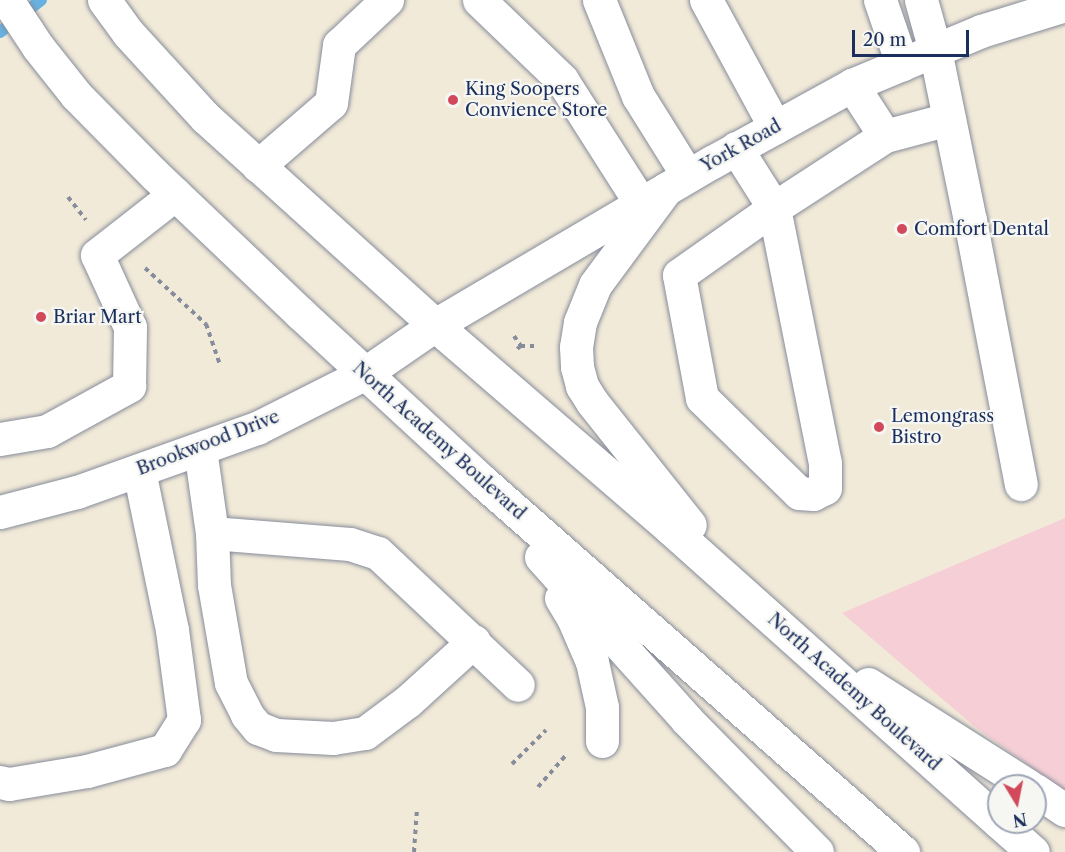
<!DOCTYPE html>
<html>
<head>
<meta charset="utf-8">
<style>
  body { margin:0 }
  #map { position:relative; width:1065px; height:852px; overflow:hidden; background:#f2ead8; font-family:"Libre Caslon Text",serif }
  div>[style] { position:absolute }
  .built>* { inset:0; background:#f6cfd6 }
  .stream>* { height:12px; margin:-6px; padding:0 6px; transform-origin:6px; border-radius:6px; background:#67b1e0 }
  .path>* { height:4px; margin-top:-2px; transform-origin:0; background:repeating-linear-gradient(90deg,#868c9b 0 4.5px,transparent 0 9px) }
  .roads { filter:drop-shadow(0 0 2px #868c9b) drop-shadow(0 0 2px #868c9b) }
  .minor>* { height:33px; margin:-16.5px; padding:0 16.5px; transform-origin:16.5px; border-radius:16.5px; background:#fff }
  .highway>* { height:33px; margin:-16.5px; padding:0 16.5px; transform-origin:16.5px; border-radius:16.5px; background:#fff }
  .dots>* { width:16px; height:16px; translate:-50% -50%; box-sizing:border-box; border:3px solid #f6f6f2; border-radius:50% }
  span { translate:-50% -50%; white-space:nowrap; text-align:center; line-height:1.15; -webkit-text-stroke:4.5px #f6f6f2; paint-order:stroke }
  .poi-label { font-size:18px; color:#1b2f5e }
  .left { translate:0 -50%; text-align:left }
  .street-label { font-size:18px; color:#1b2f5e }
  .north { position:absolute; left:987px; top:774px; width:60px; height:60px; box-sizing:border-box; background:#f6f6f2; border:2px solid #9ea6b7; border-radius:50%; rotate:170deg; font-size:16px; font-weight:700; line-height:24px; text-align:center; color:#1b2f5e }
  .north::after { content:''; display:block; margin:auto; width:21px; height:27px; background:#d1495b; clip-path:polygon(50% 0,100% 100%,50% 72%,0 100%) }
  .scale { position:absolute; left:852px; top:30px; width:117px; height:27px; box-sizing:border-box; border:3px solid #1b2f5e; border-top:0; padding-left:8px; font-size:18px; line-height:21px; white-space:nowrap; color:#1b2f5e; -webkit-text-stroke:4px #f6f6f2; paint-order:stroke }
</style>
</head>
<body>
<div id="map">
  <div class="built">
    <i style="clip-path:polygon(1065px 518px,1065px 792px,975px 727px,842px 613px)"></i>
  </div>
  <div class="stream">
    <i style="left:0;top:32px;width:52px;rotate:-38deg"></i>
  </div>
  <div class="path">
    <i style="left:68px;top:197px;width:29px;rotate:52deg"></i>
    <i style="left:145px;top:268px;width:83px;rotate:42.6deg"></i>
    <i style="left:206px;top:324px;width:43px;rotate:71.1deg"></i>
    <i style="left:514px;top:336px;width:12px;rotate:55deg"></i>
    <i style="left:521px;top:346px;width:5px;rotate:143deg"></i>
    <i style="left:521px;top:346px;width:13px"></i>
    <i style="left:512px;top:764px;width:48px;rotate:-45deg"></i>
    <i style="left:538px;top:787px;width:44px;rotate:-48.7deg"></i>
    <i style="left:414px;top:852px;width:43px;rotate:-86deg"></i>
  </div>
  <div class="roads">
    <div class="minor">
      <i style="left:479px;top:0;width:115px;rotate:43.9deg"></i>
      <i style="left:562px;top:80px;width:147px;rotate:57.5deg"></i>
      <i style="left:599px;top:0;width:104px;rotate:67.9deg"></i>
      <i style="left:638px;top:96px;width:94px;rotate:58deg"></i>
      <i style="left:706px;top:0;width:145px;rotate:61.5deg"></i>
      <i style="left:880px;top:0;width:68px;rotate:71deg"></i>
      <i style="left:921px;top:0;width:52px;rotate:74.4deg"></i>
      <i style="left:935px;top:50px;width:174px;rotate:78.4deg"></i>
      <i style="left:970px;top:220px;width:269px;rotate:79.1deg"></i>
      <i style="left:885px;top:136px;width:66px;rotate:-14.9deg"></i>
      <i style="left:736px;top:148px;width:71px;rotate:57.7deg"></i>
      <i style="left:774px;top:208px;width:260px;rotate:78.7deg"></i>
      <i style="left:825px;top:463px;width:25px;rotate:90deg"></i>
      <i style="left:825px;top:488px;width:13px;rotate:153deg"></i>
      <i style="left:813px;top:494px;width:14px;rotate:-176deg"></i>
      <i style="left:799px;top:493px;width:136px;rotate:-135.6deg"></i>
      <i style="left:702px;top:398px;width:125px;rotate:-100.6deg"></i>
      <i style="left:679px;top:275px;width:116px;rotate:-35.2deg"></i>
      <i style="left:774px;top:208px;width:132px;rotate:-33deg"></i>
      <i style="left:885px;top:136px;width:61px;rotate:-122.9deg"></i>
      <i style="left:258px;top:166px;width:96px;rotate:-40.8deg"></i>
      <i style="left:331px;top:103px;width:59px;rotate:-82.1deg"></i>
      <i style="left:339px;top:45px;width:66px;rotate:-43.2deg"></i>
      <i style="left:0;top:439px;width:48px;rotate:-9.7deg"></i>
      <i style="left:47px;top:431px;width:94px;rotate:-28.8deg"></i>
      <i style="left:129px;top:386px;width:59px;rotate:-89deg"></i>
      <i style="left:130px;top:327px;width:79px;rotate:-114.6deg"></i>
      <i style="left:97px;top:255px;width:99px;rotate:-38deg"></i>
      <i style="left:200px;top:449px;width:85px;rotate:81.9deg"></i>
      <i style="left:212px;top:533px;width:52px;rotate:87.8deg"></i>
      <i style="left:214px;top:585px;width:99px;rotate:80.2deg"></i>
      <i style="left:231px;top:683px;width:36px;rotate:63deg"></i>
      <i style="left:247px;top:715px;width:17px;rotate:50deg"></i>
      <i style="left:258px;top:728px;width:19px;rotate:21deg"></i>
      <i style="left:276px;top:735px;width:57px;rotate:3deg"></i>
      <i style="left:333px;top:738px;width:32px;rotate:-9deg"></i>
      <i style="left:365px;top:733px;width:54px;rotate:-36.7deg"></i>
      <i style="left:408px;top:701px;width:89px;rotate:-42.3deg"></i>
      <i style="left:0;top:512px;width:80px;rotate:-14.6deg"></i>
      <i style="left:77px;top:492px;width:191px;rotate:-19.6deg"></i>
      <i style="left:257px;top:428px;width:120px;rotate:-26.8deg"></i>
      <i style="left:364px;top:374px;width:86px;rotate:-34.6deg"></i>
      <i style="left:435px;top:325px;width:321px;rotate:-30.5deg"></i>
      <i style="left:712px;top:162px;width:160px;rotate:-28.8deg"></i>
      <i style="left:852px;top:85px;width:140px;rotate:-22.7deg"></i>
      <i style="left:981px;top:31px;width:88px;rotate:-17.2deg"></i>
      <i style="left:212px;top:533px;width:138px;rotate:4.6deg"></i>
      <i style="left:350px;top:544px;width:29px;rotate:18deg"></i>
      <i style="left:378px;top:553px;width:192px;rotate:43.3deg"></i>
      <i style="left:0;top:782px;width:9px;rotate:13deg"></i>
      <i style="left:9px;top:784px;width:79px;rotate:-9.5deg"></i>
      <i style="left:87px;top:771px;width:81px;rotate:-15.1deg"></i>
      <i style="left:165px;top:750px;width:36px;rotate:-58deg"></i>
      <i style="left:184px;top:720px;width:91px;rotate:-97.6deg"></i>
      <i style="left:172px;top:630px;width:163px;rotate:-101.7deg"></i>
    </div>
    <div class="highway">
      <i style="left:7px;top:0;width:56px;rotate:56.6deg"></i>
      <i style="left:38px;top:47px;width:61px;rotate:51.6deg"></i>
      <i style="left:76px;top:95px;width:112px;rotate:45.4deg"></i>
      <i style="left:155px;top:175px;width:200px;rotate:43.6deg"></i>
      <i style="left:300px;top:313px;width:249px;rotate:42.7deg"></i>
      <i style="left:483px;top:482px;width:560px;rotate:41.38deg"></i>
      <i style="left:104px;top:0;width:41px;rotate:54deg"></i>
      <i style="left:128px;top:33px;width:115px;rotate:47.5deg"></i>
      <i style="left:206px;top:118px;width:309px;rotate:42.1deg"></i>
      <i style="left:435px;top:325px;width:311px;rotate:40.8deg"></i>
      <i style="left:670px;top:528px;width:441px;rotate:41.8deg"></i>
      <i style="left:666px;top:189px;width:119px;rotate:126.5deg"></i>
      <i style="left:595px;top:285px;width:40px;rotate:112deg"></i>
      <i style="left:580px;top:322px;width:25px;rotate:99deg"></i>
      <i style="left:576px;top:347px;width:20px;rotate:87deg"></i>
      <i style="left:577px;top:367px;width:20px;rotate:75deg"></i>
      <i style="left:582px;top:386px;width:19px;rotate:58deg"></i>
      <i style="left:592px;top:402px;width:157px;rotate:51.5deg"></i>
      <i style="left:541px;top:557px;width:219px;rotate:48.1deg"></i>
      <i style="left:687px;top:720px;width:185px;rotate:45.4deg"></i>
      <i style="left:561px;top:598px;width:23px;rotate:59deg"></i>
      <i style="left:573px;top:618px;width:48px;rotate:66.6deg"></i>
      <i style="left:592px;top:662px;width:46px;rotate:77.5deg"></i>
      <i style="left:602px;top:707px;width:34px;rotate:90deg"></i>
      <i style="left:868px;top:684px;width:191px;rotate:32.4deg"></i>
      <i style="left:1035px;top:790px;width:36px;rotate:34deg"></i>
      <i style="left:999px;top:822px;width:45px;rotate:41.4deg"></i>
    </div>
  </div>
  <div class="dots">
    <i style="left:453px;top:100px;background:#d1495b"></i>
    <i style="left:902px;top:229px;background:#d1495b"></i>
    <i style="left:41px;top:317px;background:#d1495b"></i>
    <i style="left:879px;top:427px;background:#d1495b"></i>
  </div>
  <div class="poi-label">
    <span class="left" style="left:465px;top:100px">King Soopers<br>Convience Store</span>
    <span class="left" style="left:914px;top:229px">Comfort Dental</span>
    <span class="left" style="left:53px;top:317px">Briar Mart</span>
    <span class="left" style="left:891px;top:427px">Lemongrass<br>Bistro</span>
  </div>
  <div class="street-label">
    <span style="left:741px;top:146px;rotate:-29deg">York Road</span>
    <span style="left:439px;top:441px;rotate:42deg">North Academy Boulevard</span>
    <span style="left:208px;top:443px;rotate:-21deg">Brookwood Drive</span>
    <span style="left:854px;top:692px;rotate:42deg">North Academy Boulevard</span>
  </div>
  <div class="north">N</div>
  <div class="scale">20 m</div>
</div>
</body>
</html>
